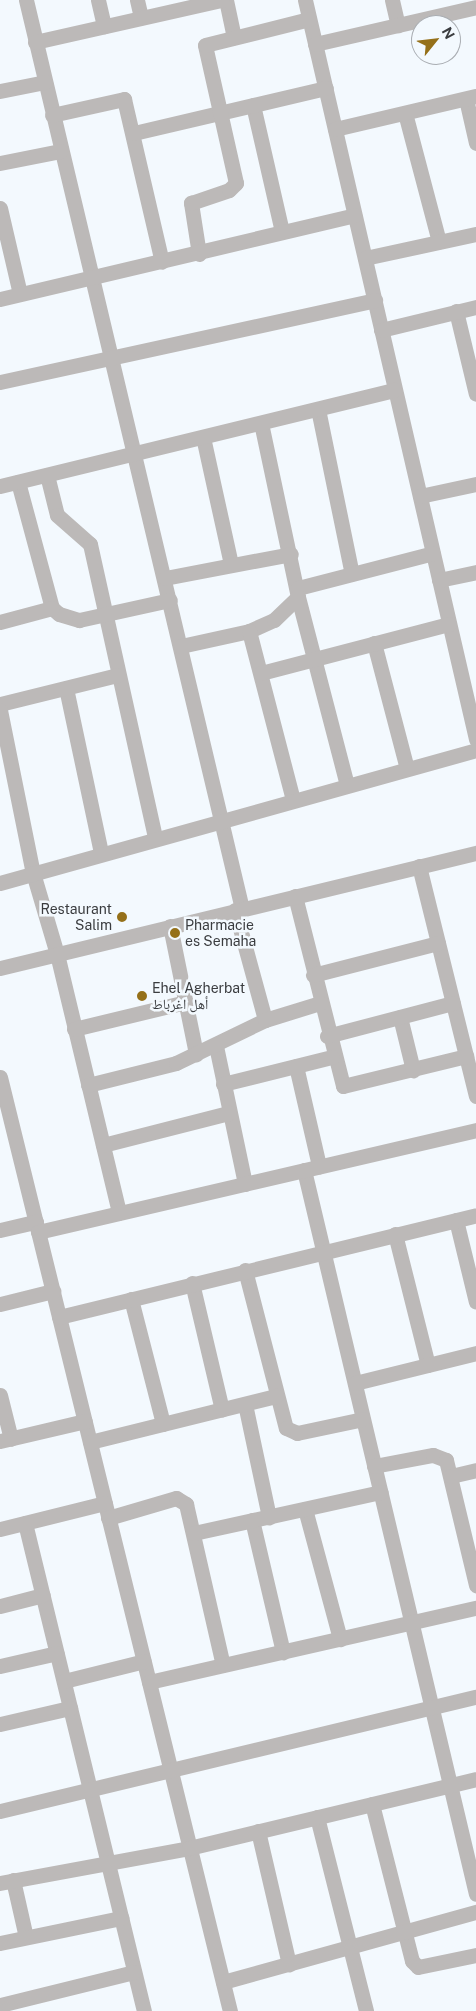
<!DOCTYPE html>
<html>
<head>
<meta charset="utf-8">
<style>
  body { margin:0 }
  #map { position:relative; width:476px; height:2011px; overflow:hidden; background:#f3f9fe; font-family:"Public Sans","Noto Naskh Arabic",sans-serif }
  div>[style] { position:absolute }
  .minor>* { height:15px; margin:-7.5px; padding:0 7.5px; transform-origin:7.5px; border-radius:7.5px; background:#bcb9b8 }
  .dots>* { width:14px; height:14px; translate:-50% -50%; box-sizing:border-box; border:2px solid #f3f9fe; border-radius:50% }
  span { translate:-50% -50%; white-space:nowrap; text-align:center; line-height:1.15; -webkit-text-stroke:5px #f3f9fe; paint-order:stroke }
  .poi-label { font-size:14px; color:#3a3c3f }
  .right { translate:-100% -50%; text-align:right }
  .left { translate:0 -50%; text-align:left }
  .north { position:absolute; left:411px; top:15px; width:50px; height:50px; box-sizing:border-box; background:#f3f9fe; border:1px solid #a9adb2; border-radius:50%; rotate:61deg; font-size:14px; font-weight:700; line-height:20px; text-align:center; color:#3a3c3f }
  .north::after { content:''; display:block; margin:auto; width:18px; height:22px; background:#957019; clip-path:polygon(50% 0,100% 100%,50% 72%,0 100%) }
</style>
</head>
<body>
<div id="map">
  <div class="minor">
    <i style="left:26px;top:0;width:934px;rotate:76.63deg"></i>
    <i style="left:98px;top:0;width:27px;rotate:77deg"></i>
    <i style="left:137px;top:0;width:18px;rotate:77deg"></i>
    <i style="left:226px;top:0;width:38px;rotate:78deg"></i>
    <i style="left:305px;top:0;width:759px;rotate:76.97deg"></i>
    <i style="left:392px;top:0;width:26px;rotate:77deg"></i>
    <i style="left:35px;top:42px;width:191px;rotate:-12.7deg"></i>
    <i style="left:315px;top:44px;width:165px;rotate:-12.9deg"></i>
    <i style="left:0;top:91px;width:46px;rotate:-11.3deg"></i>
    <i style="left:466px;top:99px;width:45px;rotate:77.2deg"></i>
    <i style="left:253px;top:105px;width:130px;rotate:77.1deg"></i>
    <i style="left:405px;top:113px;width:133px;rotate:75.2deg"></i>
    <i style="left:52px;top:115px;width:74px;rotate:-12.5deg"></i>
    <i style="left:124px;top:99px;width:167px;rotate:76.9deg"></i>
    <i style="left:335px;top:129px;width:145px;rotate:-13.2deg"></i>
    <i style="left:134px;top:133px;width:197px;rotate:-13.2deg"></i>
    <i style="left:0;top:163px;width:61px;rotate:-11.3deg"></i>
    <i style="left:0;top:208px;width:88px;rotate:76.9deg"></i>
    <i style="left:199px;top:254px;width:52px;rotate:-98.9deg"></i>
    <i style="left:191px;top:203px;width:40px;rotate:-18.9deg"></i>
    <i style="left:229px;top:190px;width:10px;rotate:-45deg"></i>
    <i style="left:236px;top:183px;width:141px;rotate:-102.7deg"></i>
    <i style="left:205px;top:45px;width:107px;rotate:-14deg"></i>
    <i style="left:365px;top:258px;width:114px;rotate:-12.2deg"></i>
    <i style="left:0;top:299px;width:364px;rotate:-13.3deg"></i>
    <i style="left:456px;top:311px;width:85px;rotate:76.5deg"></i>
    <i style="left:381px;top:330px;width:98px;rotate:-13.6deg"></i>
    <i style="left:0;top:382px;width:384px;rotate:-12.3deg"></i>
    <i style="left:318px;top:409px;width:168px;rotate:78.4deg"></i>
    <i style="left:261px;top:423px;width:178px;rotate:78deg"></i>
    <i style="left:298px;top:597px;width:194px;rotate:75.4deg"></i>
    <i style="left:203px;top:437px;width:130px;rotate:77.6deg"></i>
    <i style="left:47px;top:475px;width:41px;rotate:76deg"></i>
    <i style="left:57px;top:515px;width:44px;rotate:41.3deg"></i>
    <i style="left:90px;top:544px;width:300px;rotate:77.5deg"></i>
    <i style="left:18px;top:482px;width:131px;rotate:74.9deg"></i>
    <i style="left:52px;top:608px;width:9px;rotate:41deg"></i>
    <i style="left:59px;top:614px;width:21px;rotate:17deg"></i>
    <i style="left:79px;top:620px;width:93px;rotate:-12.4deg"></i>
    <i style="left:0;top:486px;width:406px;rotate:-13.7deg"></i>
    <i style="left:420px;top:496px;width:57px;rotate:-12.1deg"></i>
    <i style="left:165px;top:578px;width:128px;rotate:-10.8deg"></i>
    <i style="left:439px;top:580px;width:38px;rotate:-12deg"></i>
    <i style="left:298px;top:588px;width:139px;rotate:-14.5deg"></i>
    <i style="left:0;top:622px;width:54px;rotate:-15.1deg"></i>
    <i style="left:249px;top:631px;width:27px;rotate:-24deg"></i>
    <i style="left:274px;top:620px;width:33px;rotate:-44deg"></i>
    <i style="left:374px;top:643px;width:130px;rotate:75.3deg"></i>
    <i style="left:181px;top:646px;width:70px;rotate:-12.4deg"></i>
    <i style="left:249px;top:631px;width:175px;rotate:75.4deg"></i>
    <i style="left:261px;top:673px;width:194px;rotate:-14.6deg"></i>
    <i style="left:66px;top:688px;width:168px;rotate:78deg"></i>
    <i style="left:0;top:704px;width:121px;rotate:-13.9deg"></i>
    <i style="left:0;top:710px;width:166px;rotate:78.6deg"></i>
    <i style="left:33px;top:873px;width:84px;rotate:73.5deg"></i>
    <i style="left:57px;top:954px;width:266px;rotate:76.5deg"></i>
    <i style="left:419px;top:866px;width:237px;rotate:76.1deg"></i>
    <i style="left:0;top:883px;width:494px;rotate:-15.6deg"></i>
    <i style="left:295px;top:896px;width:196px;rotate:75.8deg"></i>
    <i style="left:343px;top:1086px;width:127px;rotate:-13.7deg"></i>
    <i style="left:235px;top:910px;width:114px;rotate:74.7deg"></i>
    <i style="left:170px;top:926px;width:131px;rotate:78.5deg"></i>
    <i style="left:0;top:968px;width:490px;rotate:-13.6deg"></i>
    <i style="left:313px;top:975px;width:129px;rotate:-14.4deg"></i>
    <i style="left:400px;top:1017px;width:55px;rotate:76.2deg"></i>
    <i style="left:74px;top:1029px;width:115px;rotate:-13.6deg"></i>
    <i style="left:327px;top:1036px;width:130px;rotate:-14.7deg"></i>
    <i style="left:216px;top:1046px;width:141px;rotate:78.1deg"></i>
    <i style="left:296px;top:1066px;width:103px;rotate:77deg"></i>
    <i style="left:0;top:1077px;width:962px;rotate:76.17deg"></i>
    <i style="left:223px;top:1084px;width:112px;rotate:-13.9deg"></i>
    <i style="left:88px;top:1085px;width:91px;rotate:-14deg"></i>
    <i style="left:176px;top:1063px;width:99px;rotate:-25.8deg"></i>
    <i style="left:265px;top:1020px;width:58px;rotate:-17.2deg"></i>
    <i style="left:103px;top:1145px;width:130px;rotate:-14.3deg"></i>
    <i style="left:304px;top:1170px;width:744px;rotate:76.64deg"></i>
    <i style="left:456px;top:1220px;width:84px;rotate:76.3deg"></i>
    <i style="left:0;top:1230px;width:37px;rotate:-13deg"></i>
    <i style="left:38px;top:1232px;width:450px;rotate:-13.1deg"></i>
    <i style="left:395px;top:1234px;width:135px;rotate:75.9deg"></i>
    <i style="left:245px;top:1270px;width:163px;rotate:75.5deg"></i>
    <i style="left:286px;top:1428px;width:12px;rotate:24deg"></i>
    <i style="left:297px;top:1433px;width:67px;rotate:-12deg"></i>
    <i style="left:192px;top:1283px;width:130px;rotate:76.7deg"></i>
    <i style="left:131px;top:1299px;width:129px;rotate:75.6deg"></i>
    <i style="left:0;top:1304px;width:55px;rotate:-13.8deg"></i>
    <i style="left:59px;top:1317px;width:429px;rotate:-13.7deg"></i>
    <i style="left:355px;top:1383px;width:125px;rotate:-13.9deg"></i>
    <i style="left:0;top:1395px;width:45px;rotate:76deg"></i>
    <i style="left:245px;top:1404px;width:116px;rotate:78deg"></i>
    <i style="left:0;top:1441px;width:87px;rotate:-13.2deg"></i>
    <i style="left:90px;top:1442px;width:192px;rotate:-13.9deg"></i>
    <i style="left:374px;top:1466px;width:60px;rotate:-10.6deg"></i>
    <i style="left:433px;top:1455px;width:14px;rotate:21deg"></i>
    <i style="left:446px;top:1460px;width:129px;rotate:76.5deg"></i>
    <i style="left:451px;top:1476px;width:26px;rotate:-13deg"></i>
    <i style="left:305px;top:1509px;width:135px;rotate:74.9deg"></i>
    <i style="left:108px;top:1518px;width:71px;rotate:-16.4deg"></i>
    <i style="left:176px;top:1498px;width:12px;rotate:31deg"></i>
    <i style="left:186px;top:1504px;width:165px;rotate:77.1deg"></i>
    <i style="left:252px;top:1520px;width:136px;rotate:76.8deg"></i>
    <i style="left:25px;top:1523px;width:502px;rotate:76.3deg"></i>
    <i style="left:0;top:1529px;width:108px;rotate:-13.9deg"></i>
    <i style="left:194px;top:1533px;width:191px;rotate:-12.4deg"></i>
    <i style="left:0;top:1606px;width:44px;rotate:-14.3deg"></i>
    <i style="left:0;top:1666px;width:58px;rotate:-12.8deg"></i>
    <i style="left:64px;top:1681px;width:82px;rotate:-14deg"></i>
    <i style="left:149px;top:1682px;width:335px;rotate:-12.8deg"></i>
    <i style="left:0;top:1724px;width:72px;rotate:-12.9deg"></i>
    <i style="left:372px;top:1804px;width:162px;rotate:75.7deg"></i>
    <i style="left:412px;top:1961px;width:8px;rotate:45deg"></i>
    <i style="left:418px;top:1967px;width:59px;rotate:-11.7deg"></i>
    <i style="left:0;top:1811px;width:489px;rotate:-13.5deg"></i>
    <i style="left:317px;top:1817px;width:200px;rotate:75.8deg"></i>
    <i style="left:258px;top:1831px;width:137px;rotate:76.9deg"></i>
    <i style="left:13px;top:1880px;width:58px;rotate:77.2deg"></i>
    <i style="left:0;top:1883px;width:192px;rotate:-10.5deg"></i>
    <i style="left:189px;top:1848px;width:295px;rotate:-13.5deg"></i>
    <i style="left:0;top:1943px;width:124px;rotate:-11.7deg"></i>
    <i style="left:223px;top:1982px;width:263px;rotate:-15.5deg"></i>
    <i style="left:0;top:2005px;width:138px;rotate:-13.8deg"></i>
  </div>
  <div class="dots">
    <i style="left:122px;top:917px;background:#957019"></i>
    <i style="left:175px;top:933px;background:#957019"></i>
    <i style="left:142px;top:996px;background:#957019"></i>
  </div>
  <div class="poi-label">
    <span class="right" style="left:112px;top:917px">Restaurant<br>Salim</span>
    <span class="left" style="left:185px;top:933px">Pharmacie<br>es Semaha</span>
    <span class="left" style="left:152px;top:996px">Ehel Agherbat<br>أهل اغرباط</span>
  </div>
  <div class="north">N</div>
</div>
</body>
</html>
